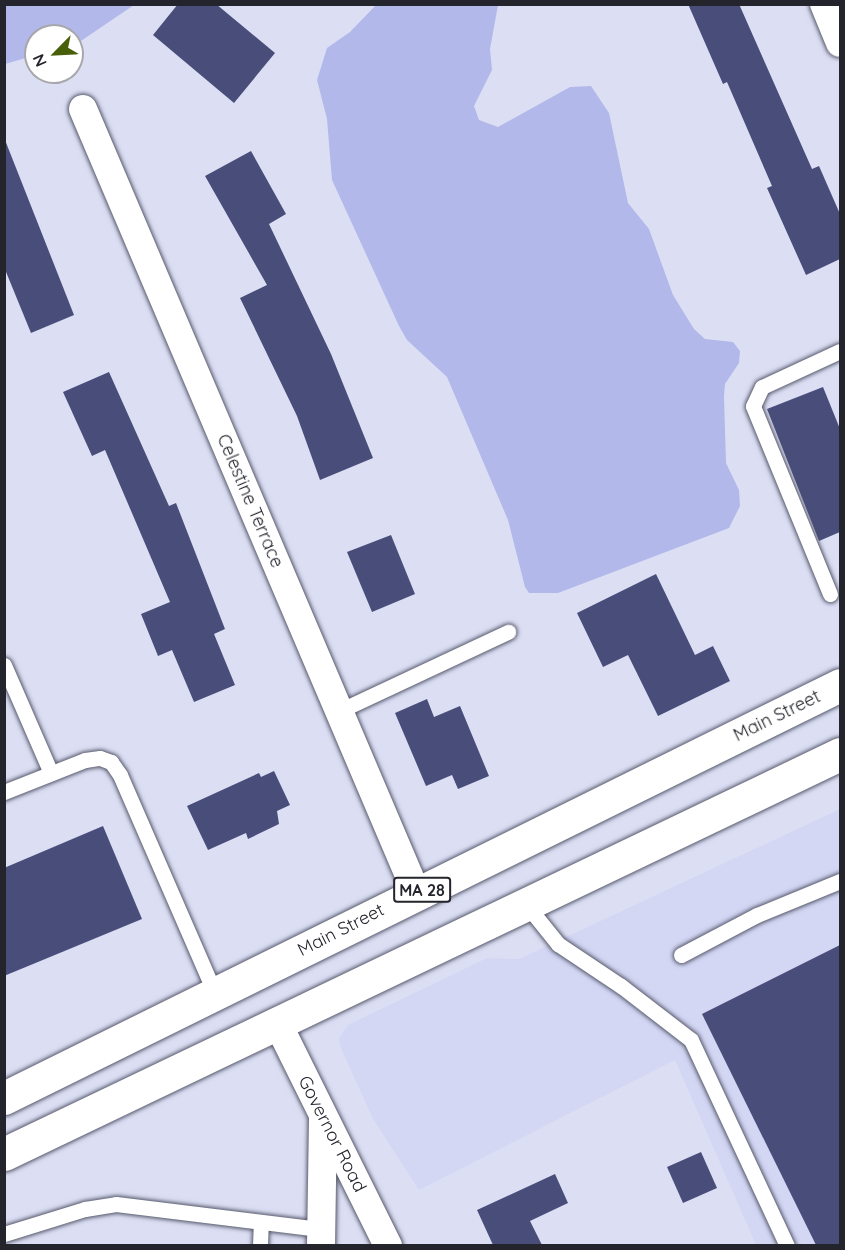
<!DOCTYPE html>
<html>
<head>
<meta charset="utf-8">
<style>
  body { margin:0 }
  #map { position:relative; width:845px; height:1250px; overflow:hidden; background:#dcdff4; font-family:Quicksand,sans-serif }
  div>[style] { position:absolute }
  .built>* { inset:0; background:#d3d7f4 }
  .green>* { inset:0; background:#b2b8e9 }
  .building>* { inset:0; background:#494d7a }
  .roads { filter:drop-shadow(0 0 2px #57596c) drop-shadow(0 0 2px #57596c) }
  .lane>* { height:15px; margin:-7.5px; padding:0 7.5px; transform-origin:7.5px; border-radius:7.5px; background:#fff }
  .street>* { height:28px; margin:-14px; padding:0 14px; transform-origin:14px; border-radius:14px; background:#fff }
  .primary>* { height:33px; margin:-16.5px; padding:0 16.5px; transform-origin:16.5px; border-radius:16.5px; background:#fff }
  span { translate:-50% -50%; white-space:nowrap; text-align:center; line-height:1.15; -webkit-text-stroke:6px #fff; paint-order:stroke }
  .shield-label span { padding:2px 4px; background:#fff; border:2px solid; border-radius:4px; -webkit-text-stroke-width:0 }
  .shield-label { font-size:16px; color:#23242c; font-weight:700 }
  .street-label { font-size:18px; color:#23242c }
  .frame { position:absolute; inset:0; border:6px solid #23242c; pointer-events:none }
  .north { position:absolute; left:24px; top:24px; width:60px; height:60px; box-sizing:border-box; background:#fff; border:2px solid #a7a7ab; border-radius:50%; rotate:246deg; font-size:16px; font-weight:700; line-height:24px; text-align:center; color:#23242c }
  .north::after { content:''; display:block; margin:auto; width:21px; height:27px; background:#485f0a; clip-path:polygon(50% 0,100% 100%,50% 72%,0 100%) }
</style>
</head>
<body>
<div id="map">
  <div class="built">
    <i style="clip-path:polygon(840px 809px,840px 1245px,756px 1245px,675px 1060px,419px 1190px,373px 1119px,340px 1046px,339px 1038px,348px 1025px,487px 958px,519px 959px)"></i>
  </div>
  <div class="green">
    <i style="clip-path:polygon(5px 4px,134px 4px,134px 5px,72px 47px,72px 36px,36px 36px,36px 55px,5px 64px)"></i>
    <i style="clip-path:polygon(498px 5px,490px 49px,492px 70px,474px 106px,479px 120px,498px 127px,570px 87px,591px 86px,609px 113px,628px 203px,649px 229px,673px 295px,694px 329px,705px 339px,733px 342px,740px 351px,739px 363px,725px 384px,724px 396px,726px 463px,739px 490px,740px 506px,729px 528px,558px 593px,529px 593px,525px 587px,508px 520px,447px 377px,407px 340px,399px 326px,332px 180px,327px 119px,317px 80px,327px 48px,350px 32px,376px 5px)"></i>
  </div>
  <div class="building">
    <i style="clip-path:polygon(178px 4px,216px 4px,275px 53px,234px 103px,153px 35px)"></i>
    <i style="clip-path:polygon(688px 4px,739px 4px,812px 169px,819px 166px,840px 214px,840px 259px,806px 275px,767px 188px,772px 186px,727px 82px,723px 84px)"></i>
    <i style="clip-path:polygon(5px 140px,74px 315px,31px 333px,4px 267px)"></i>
    <i style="clip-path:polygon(251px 151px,286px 214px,269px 224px,331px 354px,373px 458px,320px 480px,297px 416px,240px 298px,267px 285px,205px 176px)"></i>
    <i style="clip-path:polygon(109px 372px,169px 506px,176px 503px,225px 629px,214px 634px,235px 685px,194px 702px,172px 650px,158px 656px,141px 614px,170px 602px,105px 450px,92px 456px,63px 392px)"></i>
    <i style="clip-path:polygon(823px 387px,840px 429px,840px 532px,819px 541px,767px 409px)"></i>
    <i style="clip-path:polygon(391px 535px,415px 594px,372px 612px,347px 552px)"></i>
    <i style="clip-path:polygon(656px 574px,695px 655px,713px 646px,730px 681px,658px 716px,628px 655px,603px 667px,577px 613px)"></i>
    <i style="clip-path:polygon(427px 699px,434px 717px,460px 706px,489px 776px,458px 789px,452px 775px,426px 786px,395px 713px)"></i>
    <i style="clip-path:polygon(274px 771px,290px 805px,277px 811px,279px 824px,248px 839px,246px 833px,208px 850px,187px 806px,259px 773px,261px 777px)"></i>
    <i style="clip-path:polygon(103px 826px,142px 919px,4px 976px,4px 868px)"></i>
    <i style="clip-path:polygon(840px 945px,840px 1245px,816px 1245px,702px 1014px)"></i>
    <i style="clip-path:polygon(701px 1152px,717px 1188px,683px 1203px,667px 1167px)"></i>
    <i style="clip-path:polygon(555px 1174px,568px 1203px,530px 1221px,542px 1245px,493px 1245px,477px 1210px)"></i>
  </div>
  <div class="roads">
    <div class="lane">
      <i style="left:830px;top:594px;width:203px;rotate:-112.3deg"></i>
      <i style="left:753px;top:406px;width:21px;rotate:-65deg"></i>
      <i style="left:762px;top:387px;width:86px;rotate:-24.8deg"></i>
      <i style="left:4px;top:665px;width:118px;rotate:66.5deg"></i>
      <i style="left:339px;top:711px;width:187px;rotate:-25.1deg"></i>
      <i style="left:4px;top:792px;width:87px;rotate:-21.6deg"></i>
      <i style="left:85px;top:760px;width:15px;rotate:-8deg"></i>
      <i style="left:100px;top:758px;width:12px;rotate:20deg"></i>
      <i style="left:111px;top:762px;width:16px;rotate:55deg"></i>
      <i style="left:120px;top:775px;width:238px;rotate:66.5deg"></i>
      <i style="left:525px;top:903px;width:53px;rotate:51.2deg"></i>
      <i style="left:558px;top:944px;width:76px;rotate:33.7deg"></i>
      <i style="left:621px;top:986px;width:88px;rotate:37.6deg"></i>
      <i style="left:691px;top:1040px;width:227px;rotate:65deg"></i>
      <i style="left:681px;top:955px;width:86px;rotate:-27.8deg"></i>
      <i style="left:757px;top:915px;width:90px;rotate:-22.3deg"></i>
      <i style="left:4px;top:1234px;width:85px;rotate:-17.2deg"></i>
      <i style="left:85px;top:1209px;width:31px;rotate:-9deg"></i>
      <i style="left:116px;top:1204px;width:207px;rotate:7deg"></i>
      <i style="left:260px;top:1246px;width:24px;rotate:-88deg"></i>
    </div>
    <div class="street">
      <i style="left:824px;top:4px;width:42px;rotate:67.7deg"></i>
      <i style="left:83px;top:109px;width:851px;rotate:66.96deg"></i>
      <i style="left:277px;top:1022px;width:250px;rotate:63.6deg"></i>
      <i style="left:321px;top:1246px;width:127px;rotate:-89.1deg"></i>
    </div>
    <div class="primary">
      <i style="left:4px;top:1098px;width:932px;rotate:-26.29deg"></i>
      <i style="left:4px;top:1154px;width:927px;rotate:-25.57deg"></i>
    </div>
  </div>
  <div class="shield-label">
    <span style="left:422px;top:890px">MA 28</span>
  </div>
  <div class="street-label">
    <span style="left:250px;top:501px;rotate:67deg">Celestine Terrace</span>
    <span style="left:777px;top:716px;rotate:-26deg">Main Street</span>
    <span style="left:341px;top:930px;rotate:-27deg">Main Street</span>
    <span style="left:332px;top:1134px;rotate:63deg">Governor Road</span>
  </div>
  <div class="frame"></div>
  <div class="north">N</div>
</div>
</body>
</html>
